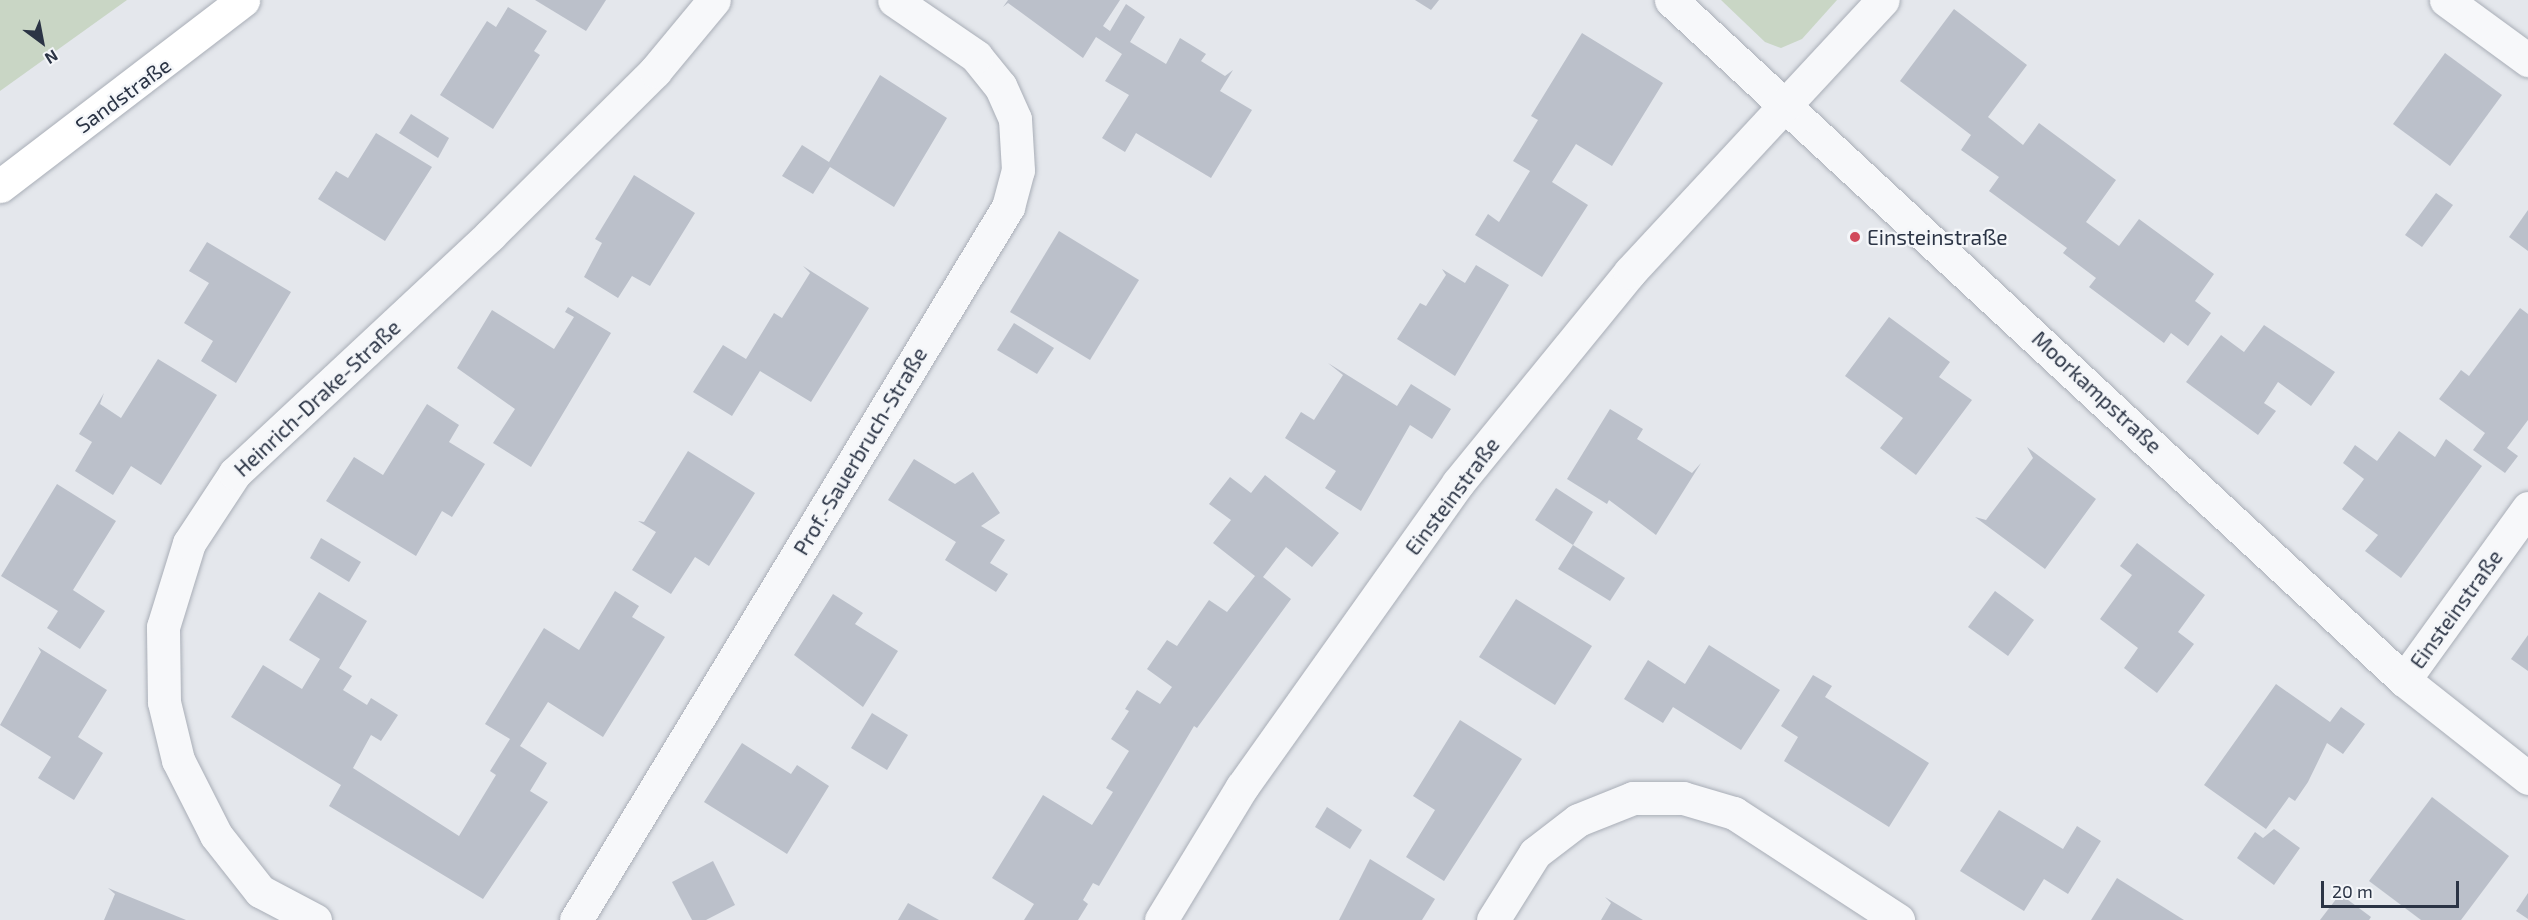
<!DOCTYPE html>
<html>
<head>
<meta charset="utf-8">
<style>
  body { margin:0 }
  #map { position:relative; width:2528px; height:920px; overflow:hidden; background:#e4e7ec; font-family:"Exo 2",sans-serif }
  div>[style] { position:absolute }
  .green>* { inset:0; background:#c9d6c5 }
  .building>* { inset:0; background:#bbc0ca }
  .roads { filter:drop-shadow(0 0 2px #a9aeb7) drop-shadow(0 0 2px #a9aeb7) }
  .minor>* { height:33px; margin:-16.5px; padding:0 16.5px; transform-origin:16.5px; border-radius:16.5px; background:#f7f8fa }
  .major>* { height:33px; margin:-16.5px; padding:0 16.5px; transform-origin:16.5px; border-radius:16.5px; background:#fff }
  .dots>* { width:16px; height:16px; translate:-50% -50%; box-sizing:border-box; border:3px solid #f4f6f9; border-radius:50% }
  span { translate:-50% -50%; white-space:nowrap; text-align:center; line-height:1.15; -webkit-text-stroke:4.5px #f4f6f9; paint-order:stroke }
  .street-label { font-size:21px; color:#2b3445 }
  .poi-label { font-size:21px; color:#2b3445 }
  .left { translate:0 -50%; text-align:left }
  .north { position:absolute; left:12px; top:12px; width:60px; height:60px; -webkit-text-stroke:4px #f4f6f9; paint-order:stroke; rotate:148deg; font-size:16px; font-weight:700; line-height:24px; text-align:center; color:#2b3445 }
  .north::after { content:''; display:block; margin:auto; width:21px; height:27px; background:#2b3445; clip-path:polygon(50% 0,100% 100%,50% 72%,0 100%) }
  .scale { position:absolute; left:2321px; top:881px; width:138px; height:27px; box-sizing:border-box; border:3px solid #2b3445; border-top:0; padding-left:8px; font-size:18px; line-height:21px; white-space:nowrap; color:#2b3445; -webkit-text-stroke:4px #f4f6f9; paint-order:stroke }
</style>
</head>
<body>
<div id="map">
  <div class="green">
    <i style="clip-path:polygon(0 0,127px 0,0 91px)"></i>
    <i style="clip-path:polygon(1721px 0,1837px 0,1802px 39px,1781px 48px,1765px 42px)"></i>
  </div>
  <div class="building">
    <i style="clip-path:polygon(535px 0,606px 0,586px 31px)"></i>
    <i style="clip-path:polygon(1008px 0,1120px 0,1103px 26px,1110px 31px,1126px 4px,1145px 17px,1130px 42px,1166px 64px,1180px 38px,1206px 54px,1201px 61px,1225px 76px,1233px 70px,1220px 91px,1252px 110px,1211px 178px,1136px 133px,1125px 152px,1102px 138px,1129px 95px,1105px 81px,1122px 54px,1096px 37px,1083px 58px,1008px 3px,1003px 7px)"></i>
    <i style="clip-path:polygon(1415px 0,1439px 0,1431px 10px)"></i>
    <i style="clip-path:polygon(508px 7px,547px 31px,534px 51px,540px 55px,493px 129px,440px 95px,487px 21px,496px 27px)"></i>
    <i style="clip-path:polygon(1954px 9px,2027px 65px,1988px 117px,2023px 145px,2039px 123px,2116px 180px,2086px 222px,2119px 246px,2139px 219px,2214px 274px,2195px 301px,2211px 313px,2188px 346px,2171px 333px,2164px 343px,2089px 287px,2096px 278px,2063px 253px,2067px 248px,1989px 191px,1999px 177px,1961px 150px,1971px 135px,1900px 81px)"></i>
    <i style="clip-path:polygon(1582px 33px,1663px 83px,1612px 166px,1576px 144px,1552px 182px,1588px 205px,1542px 277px,1475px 235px,1488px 214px,1499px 222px,1530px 171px,1513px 161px,1538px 120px,1531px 116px)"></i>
    <i style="clip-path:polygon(2445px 53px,2502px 95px,2450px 166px,2393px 124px)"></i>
    <i style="clip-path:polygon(880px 75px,947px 118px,894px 207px,830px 167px,813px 194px,782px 176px,802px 145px,829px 162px)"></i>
    <i style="clip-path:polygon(411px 114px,449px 138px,438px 158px,399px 133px)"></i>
    <i style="clip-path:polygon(376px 133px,432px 167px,385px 241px,318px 199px,336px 171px,348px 178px)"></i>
    <i style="clip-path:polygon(634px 175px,695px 213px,650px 286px,632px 276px,618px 298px,584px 277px,602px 243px,595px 239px)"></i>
    <i style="clip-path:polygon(2436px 193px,2453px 205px,2422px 247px,2405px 235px)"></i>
    <i style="clip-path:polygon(2528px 210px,2528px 251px,2509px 237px)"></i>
    <i style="clip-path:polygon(1059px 231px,1139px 280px,1090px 360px,1010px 312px)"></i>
    <i style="clip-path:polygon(207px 242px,291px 292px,236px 383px,201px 361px,213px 341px,184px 323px,209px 283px,189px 271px)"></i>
    <i style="clip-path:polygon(1476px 265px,1509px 285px,1455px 376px,1397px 339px,1420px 303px,1426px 306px,1446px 275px,1442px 269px,1465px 283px)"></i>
    <i style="clip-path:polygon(803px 266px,869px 308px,811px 402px,760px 371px,732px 416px,693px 392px,723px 345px,746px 359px,774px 313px,782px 318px,810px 273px)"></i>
    <i style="clip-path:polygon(568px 307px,611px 333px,531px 467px,493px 443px,515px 409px,457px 368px,492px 310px,554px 349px,574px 317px,565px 312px)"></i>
    <i style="clip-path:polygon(2520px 308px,2528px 314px,2528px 420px,2507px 448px,2518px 456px,2505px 473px,2473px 450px,2485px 433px,2439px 399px,2461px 370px,2469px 376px)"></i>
    <i style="clip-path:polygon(1889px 317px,1950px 362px,1939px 377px,1972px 400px,1916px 475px,1880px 448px,1903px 418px,1845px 376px)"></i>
    <i style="clip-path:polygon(1014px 323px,1054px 348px,1037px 374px,997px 350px)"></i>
    <i style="clip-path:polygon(2264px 325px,2335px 372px,2311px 406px,2278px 382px,2264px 403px,2276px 411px,2258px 435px,2186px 382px,2221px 335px,2244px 352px)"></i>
    <i style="clip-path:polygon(158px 359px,217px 395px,161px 485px,131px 466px,113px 495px,75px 471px,92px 442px,79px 434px,104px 393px,100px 404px,121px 418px)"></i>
    <i style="clip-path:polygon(1328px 363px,1397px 406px,1411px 384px,1451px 409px,1432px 439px,1410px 425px,1361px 511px,1325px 488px,1336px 471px,1285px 438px,1301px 412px,1314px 420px,1343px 375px)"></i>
    <i style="clip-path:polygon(427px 404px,459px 425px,449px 442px,485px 464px,452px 517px,442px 511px,416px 556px,326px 501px,354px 457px,383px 475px)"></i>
    <i style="clip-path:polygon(1610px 409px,1643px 429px,1637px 439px,1692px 473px,1701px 463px,1656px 535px,1609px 500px,1607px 504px,1567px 479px)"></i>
    <i style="clip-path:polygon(2399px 431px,2435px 457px,2446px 439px,2482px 466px,2401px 578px,2365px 551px,2378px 535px,2342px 509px,2364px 479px,2343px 463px,2355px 445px,2377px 461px)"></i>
    <i style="clip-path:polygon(2027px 447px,2096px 499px,2045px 569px,1975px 517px,1986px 520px,2033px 458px)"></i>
    <i style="clip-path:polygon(688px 451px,755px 493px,709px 566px,695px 557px,671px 594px,632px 570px,656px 532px,638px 521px,644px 522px)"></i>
    <i style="clip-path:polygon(914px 459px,955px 484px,973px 472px,1000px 513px,981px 526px,1005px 540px,990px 563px,1008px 574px,996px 592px,945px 560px,956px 542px,888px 500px)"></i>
    <i style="clip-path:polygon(1265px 475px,1339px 533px,1312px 567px,1286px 547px,1263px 577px,1291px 599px,1197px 728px,1194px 726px,1099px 886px,1093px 883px,1083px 900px,1088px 904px,1078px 920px,1024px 920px,1034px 904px,992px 878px,1043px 795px,1092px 825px,1113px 792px,1106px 788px,1129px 751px,1111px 739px,1129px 711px,1125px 709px,1137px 690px,1160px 704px,1172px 687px,1147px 669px,1167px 640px,1177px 646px,1209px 600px,1227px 612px,1255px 576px,1213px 543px,1231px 520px,1209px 504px,1230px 477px,1251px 493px)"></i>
    <i style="clip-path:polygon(57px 484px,116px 521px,73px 590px,105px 611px,80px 649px,47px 628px,58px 611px,1px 576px)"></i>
    <i style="clip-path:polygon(1556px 488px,1593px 512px,1573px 545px,1535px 520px)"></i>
    <i style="clip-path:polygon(321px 538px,361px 562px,349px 582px,310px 558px)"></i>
    <i style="clip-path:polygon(2137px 543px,2205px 595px,2178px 632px,2194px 644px,2157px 693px,2124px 668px,2138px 648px,2100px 619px,2132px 575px,2120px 566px)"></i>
    <i style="clip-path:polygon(1573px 545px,1625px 578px,1610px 601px,1558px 569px)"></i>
    <i style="clip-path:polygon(615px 591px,639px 606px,632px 617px,665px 637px,603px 737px,548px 702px,520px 746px,547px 763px,530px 791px,548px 802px,483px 899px,329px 806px,341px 785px,231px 717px,263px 665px,302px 689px,320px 659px,289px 640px,319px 592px,367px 621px,339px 668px,352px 676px,343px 690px,367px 705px,371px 698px,398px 715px,381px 741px,371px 735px,353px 768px,459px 836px,496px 775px,490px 771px,510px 739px,485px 724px,544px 628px,579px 650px)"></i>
    <i style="clip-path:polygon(1995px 591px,2034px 620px,2008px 656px,1968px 627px)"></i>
    <i style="clip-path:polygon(833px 594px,863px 613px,855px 624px,898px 651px,863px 707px,794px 655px)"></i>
    <i style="clip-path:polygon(1516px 599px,1592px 646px,1555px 705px,1479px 657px)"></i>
    <i style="clip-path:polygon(2528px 635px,2528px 671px,2511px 659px)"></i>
    <i style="clip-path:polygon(1709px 645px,1780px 690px,1741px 750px,1673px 707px,1663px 723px,1624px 699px,1648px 660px,1685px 684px)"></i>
    <i style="clip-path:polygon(38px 647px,107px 690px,78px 737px,103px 753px,74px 800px,38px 778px,51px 757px,0 725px,41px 652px)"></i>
    <i style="clip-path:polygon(1813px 675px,1832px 686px,1825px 697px,1929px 763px,1889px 827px,1784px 761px,1798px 737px,1781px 726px)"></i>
    <i style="clip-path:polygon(2276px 684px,2330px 722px,2341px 707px,2365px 724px,2343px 754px,2327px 743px,2308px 782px,2295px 801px,2289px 797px,2266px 829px,2204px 785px)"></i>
    <i style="clip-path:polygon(872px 713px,908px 735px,887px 770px,851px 748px)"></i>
    <i style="clip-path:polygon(1460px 720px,1522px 759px,1444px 881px,1406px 857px,1435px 810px,1413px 796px)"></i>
    <i style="clip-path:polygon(742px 743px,791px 774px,797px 765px,829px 786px,787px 854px,704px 802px)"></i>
    <i style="clip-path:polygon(2432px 797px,2509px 856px,2461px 920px,2421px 920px,2369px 881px)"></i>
    <i style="clip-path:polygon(1327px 807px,1362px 830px,1350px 849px,1315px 827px)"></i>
    <i style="clip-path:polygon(1999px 810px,2063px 849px,2077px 826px,2101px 841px,2068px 894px,2044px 879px,2024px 911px,1960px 871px)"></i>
    <i style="clip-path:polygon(2274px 829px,2300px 848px,2274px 885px,2237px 858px,2255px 832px,2263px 838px)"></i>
    <i style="clip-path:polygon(1370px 859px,1435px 899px,1422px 920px,1339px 920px)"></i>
    <i style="clip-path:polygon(713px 861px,735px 905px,706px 920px,692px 920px,672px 882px)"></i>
    <i style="clip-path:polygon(2117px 878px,2184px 920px,2091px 920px)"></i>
    <i style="clip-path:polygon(108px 888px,186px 920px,104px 920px,115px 894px)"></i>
    <i style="clip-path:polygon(2528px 893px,2528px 919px,2516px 911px)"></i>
    <i style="clip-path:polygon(2340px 894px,2371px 917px,2369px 920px,2320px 920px)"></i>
    <i style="clip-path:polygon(1605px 897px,1643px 920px,1601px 920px,1611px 903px)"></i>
    <i style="clip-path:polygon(908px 903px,939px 920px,898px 920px)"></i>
  </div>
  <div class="roads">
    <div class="minor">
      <i style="left:1671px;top:0;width:1000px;rotate:42.85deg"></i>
      <i style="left:2404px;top:680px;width:158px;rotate:38.3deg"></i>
      <i style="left:2446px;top:0;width:102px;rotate:36.2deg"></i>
      <i style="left:2404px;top:680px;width:212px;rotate:-54.2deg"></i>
      <i style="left:315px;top:920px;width:62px;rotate:-152.2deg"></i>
      <i style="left:260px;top:891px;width:71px;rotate:-128.2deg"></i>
      <i style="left:216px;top:835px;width:84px;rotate:-116.9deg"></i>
      <i style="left:178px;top:760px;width:60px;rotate:-103.6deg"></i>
      <i style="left:164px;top:702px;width:75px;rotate:-90.8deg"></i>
      <i style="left:163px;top:627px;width:88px;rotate:-72.8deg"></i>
      <i style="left:189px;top:543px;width:84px;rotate:-56.7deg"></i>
      <i style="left:235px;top:473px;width:349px;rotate:-43deg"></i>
      <i style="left:490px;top:235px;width:233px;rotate:-44.8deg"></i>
      <i style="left:655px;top:71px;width:92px;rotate:-50.3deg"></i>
      <i style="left:576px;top:920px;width:834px;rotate:-58.79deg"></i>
      <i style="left:1008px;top:207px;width:38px;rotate:-75deg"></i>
      <i style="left:1018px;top:170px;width:51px;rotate:-93.4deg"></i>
      <i style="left:1015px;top:119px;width:36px;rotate:-114deg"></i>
      <i style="left:1000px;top:86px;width:38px;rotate:-129deg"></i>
      <i style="left:976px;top:56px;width:99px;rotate:-145.7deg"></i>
      <i style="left:1161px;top:920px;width:156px;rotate:-58.7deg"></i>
      <i style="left:1242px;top:787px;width:373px;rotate:-54.6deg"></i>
      <i style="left:1458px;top:483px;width:272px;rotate:-50.8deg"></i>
      <i style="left:1630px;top:272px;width:371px;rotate:-47.1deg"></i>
      <i style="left:1493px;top:920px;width:79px;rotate:-57.9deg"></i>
      <i style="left:1535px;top:853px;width:54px;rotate:-37.5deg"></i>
      <i style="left:1578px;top:820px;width:59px;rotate:-21.8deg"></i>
      <i style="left:1633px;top:798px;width:50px"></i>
      <i style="left:1683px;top:798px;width:53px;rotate:16.4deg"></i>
      <i style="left:1734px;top:813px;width:196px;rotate:33.1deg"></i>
    </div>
    <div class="major">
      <i style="left:0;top:186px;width:306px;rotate:-37.4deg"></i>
    </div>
  </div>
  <div class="dots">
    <i style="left:1855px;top:237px;background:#d1495b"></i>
  </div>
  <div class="street-label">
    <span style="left:123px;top:95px;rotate:-36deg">Sandstraße</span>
    <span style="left:2097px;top:392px;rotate:43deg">Moorkampstraße</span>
    <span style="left:317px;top:398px;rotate:-43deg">Heinrich-Drake-Straße</span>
    <span style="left:860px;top:451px;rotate:-59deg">Prof.-Sauerbruch-Straße</span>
    <span style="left:1452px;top:496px;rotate:-53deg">Einsteinstraße</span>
    <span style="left:2456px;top:609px;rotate:-54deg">Einsteinstraße</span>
  </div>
  <div class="poi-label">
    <span class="left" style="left:1867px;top:237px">Einsteinstraße</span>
  </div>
  <div class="north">N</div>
  <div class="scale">20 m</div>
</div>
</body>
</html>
